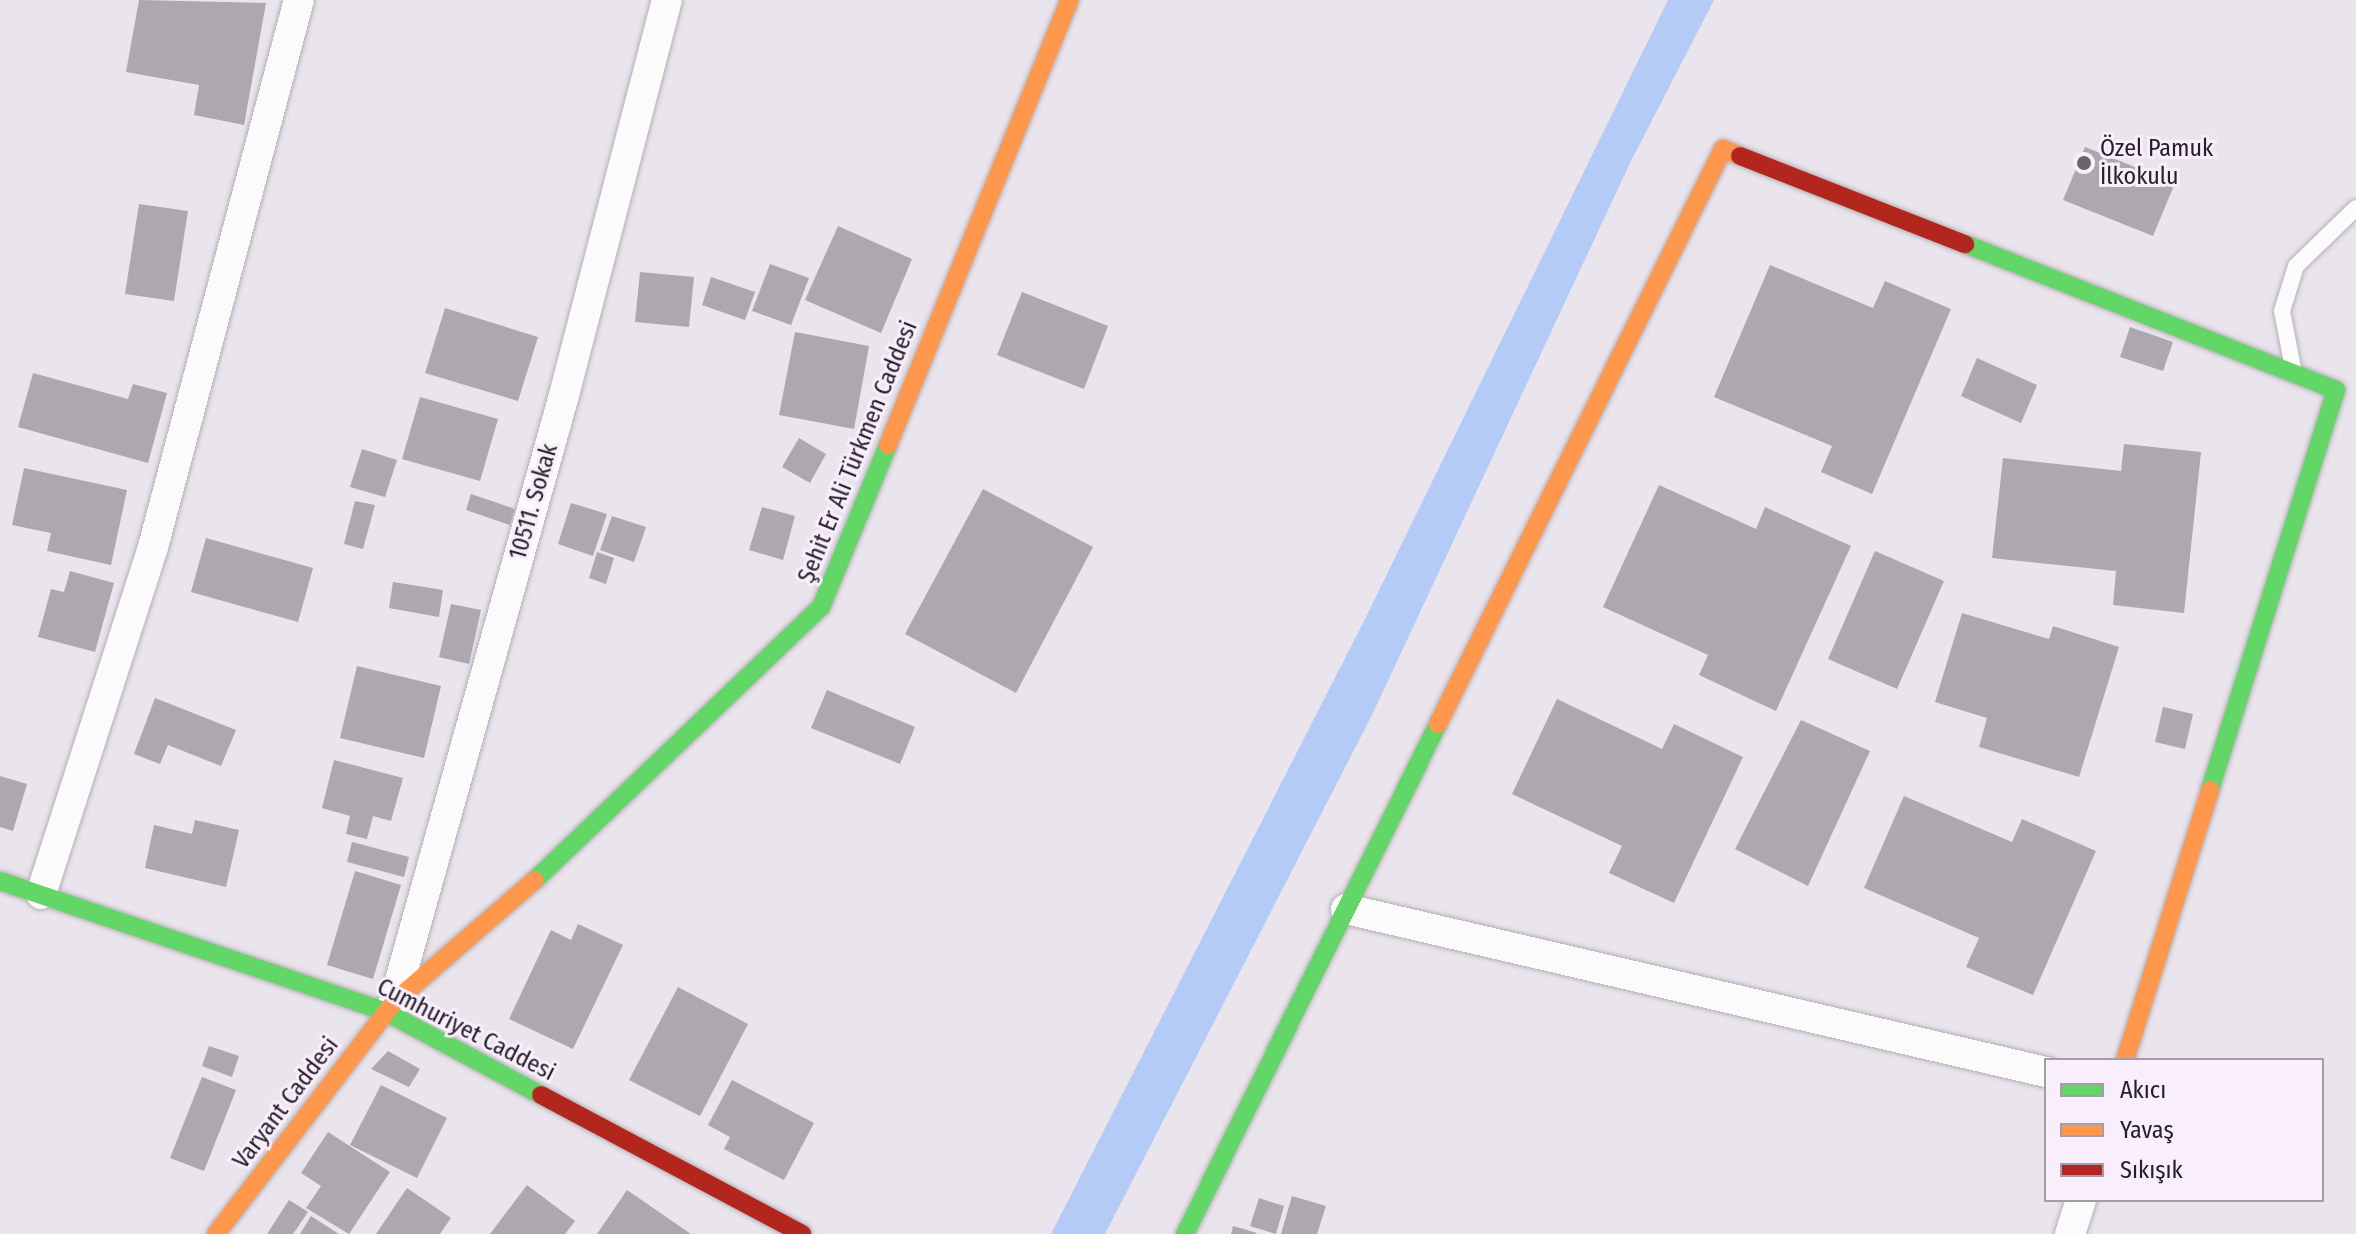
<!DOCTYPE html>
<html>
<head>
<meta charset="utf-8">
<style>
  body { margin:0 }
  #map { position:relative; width:2356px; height:1234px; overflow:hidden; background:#eae4ec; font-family:"Fira Sans Condensed",sans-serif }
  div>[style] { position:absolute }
  .water>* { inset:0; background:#b3cbf6 }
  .building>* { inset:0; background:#aca8ad }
  .roads { filter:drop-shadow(0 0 2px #b4afb5) drop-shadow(0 0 2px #b4afb5) }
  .lane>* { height:16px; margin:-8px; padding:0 8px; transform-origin:8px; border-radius:8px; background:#fcfbfc }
  .street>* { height:30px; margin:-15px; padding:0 15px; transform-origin:15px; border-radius:15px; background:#fcfbfc }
  .fast>* { height:18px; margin:-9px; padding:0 9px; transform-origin:9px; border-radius:9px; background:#63d668 }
  .slow>* { height:18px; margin:-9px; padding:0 9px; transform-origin:9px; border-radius:9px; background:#ff974d }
  .jam>* { height:18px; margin:-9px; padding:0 9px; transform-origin:9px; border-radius:9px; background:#b3261e }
  .dots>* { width:22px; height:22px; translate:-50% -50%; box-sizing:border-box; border:4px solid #f9eefc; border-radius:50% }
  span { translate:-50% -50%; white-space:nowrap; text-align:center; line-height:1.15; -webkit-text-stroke:6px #f9eefc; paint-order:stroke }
  .poi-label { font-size:24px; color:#252127 }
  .left { translate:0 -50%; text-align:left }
  .street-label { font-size:24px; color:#252127 }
  .legend { position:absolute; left:2044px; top:1058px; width:280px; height:144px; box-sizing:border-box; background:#f9eefc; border:2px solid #a49ca7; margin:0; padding:10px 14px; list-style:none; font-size:24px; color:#252127 }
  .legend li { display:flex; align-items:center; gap:16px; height:40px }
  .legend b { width:40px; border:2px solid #a49ca7 }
</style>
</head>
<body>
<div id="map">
  <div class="water">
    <i style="clip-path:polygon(1668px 0,1714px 0,1630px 163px,1372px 715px,1105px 1234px,1051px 1234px,1364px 621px)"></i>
  </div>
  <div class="building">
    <i style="clip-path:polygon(139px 0,266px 3px,244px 125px,194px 115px,199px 85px,126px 72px)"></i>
    <i style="clip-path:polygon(2085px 147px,2175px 183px,2153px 236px,2063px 200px)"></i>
    <i style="clip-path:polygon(139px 204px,188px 211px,174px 301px,125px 294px)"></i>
    <i style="clip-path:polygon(838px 226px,912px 259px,881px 333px,805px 300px)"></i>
    <i style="clip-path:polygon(770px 264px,809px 278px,791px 325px,752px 311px)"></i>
    <i style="clip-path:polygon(1770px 265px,1873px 308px,1885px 281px,1951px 309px,1872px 494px,1821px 472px,1832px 446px,1714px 397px)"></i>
    <i style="clip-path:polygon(640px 272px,694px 277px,689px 327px,635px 322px)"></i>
    <i style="clip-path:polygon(711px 277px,755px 292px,745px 320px,702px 305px)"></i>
    <i style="clip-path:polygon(1022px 292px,1108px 326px,1084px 389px,997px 355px)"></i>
    <i style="clip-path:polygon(445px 308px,538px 337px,518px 401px,425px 373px)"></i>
    <i style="clip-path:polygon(2130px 327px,2173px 342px,2163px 371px,2120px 357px)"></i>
    <i style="clip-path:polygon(795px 332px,869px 346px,854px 429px,779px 415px)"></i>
    <i style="clip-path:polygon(1977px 358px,2037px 385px,2021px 423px,1961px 396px)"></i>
    <i style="clip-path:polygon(33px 373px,128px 399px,133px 384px,167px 393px,148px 463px,18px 427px)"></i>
    <i style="clip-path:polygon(420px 397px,498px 419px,480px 481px,402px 459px)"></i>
    <i style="clip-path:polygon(799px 438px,826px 454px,810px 483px,782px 467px)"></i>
    <i style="clip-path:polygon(2124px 444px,2201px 452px,2184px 613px,2113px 605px,2116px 571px,1992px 558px,2003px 458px,2121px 471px)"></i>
    <i style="clip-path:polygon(362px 449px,397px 460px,385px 497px,350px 487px)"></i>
    <i style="clip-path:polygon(24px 468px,127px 490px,111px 565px,47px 551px,51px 533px,12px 525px)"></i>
    <i style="clip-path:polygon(1659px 485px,1756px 529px,1765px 507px,1851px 546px,1776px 711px,1699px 675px,1708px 655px,1603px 607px)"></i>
    <i style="clip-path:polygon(983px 489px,1093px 547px,1016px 693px,905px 634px)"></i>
    <i style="clip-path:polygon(471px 494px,515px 509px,510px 525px,466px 510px)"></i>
    <i style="clip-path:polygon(355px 501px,375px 505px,363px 549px,344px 544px)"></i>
    <i style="clip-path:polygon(571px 503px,607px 514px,593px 556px,558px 544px)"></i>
    <i style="clip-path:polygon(762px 507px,795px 516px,783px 560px,749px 550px)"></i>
    <i style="clip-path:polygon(612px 516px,646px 527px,634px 562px,600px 550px)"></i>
    <i style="clip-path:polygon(206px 538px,313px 568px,298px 622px,191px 592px)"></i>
    <i style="clip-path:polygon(1875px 551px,1944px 581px,1897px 689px,1828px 659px)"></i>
    <i style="clip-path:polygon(597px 552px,614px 558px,606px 584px,589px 578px)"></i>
    <i style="clip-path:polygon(70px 571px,114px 583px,95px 652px,38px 637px,51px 589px,64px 592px)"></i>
    <i style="clip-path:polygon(393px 582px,443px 590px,439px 617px,389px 608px)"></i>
    <i style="clip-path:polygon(451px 604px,481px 610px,469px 664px,439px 657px)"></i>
    <i style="clip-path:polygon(1962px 613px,2049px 639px,2053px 626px,2119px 647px,2079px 777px,1979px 747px,1987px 718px,1935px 702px)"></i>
    <i style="clip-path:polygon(357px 666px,441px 686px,424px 758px,340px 738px)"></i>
    <i style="clip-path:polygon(827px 690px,915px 727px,900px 764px,811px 728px)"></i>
    <i style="clip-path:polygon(155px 698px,236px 730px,221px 766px,168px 745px,160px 764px,134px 754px)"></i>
    <i style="clip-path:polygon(1557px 699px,1662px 749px,1674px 724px,1743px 757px,1674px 903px,1609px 873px,1622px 846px,1512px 794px)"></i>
    <i style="clip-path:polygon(2163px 707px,2193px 714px,2185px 749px,2155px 742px)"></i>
    <i style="clip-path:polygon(1801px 720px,1870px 751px,1808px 886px,1735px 849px)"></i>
    <i style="clip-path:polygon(334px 760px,403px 778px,391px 821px,373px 816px,367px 839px,346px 834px,350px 816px,322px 808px)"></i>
    <i style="clip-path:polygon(0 776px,27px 784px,13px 831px,0 827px)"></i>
    <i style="clip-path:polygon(1904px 796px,2012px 842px,2022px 819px,2096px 851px,2033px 995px,1966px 967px,1979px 938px,1864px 888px)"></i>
    <i style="clip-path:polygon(195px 820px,239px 830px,226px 887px,145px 868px,154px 825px,192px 834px)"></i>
    <i style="clip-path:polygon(352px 842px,409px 857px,404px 877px,347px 862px)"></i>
    <i style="clip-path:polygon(355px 871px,401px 885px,373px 979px,327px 965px)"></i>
    <i style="clip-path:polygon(578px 924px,623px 945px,573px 1049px,509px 1019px,551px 930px,571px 940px)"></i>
    <i style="clip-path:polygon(678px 987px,748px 1024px,700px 1116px,629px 1080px)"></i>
    <i style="clip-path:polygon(209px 1046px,239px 1056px,232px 1077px,202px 1066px)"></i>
    <i style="clip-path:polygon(388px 1051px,420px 1069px,409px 1087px,371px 1069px)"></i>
    <i style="clip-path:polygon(202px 1077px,236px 1090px,204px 1171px,170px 1158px)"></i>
    <i style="clip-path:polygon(732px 1080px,814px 1123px,784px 1180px,724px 1149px,730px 1137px,708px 1125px)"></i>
    <i style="clip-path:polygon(381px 1085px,447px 1118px,417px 1178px,350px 1145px)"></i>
    <i style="clip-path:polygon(328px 1132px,390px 1172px,349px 1234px,306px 1208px,321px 1186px,301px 1173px)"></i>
    <i style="clip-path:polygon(527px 1185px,575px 1221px,565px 1234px,490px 1234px)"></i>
    <i style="clip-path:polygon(407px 1188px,451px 1218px,440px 1234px,376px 1234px)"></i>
    <i style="clip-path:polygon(627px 1190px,691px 1234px,597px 1234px)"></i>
    <i style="clip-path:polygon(1292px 1196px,1326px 1206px,1317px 1234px,1281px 1234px)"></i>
    <i style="clip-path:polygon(1259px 1198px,1284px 1206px,1276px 1234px,1250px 1226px)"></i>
    <i style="clip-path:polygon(289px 1200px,308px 1212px,293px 1234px,267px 1234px)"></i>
    <i style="clip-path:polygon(311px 1216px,339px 1234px,300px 1234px)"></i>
    <i style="clip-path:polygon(1233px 1226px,1257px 1233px,1256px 1234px,1231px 1234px)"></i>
  </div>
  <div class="roads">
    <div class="lane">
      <i style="left:2293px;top:368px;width:58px;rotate:-100.9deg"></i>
      <i style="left:2282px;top:311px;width:47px;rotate:-72.7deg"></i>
      <i style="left:2296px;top:266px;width:83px;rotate:-44deg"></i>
    </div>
    <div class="street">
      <i style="left:41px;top:894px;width:365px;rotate:-72.1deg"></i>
      <i style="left:153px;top:547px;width:566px;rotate:-75.06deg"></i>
      <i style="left:1346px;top:909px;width:719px;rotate:13.11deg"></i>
      <i style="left:394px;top:1002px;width:630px;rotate:-74.35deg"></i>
      <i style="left:564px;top:395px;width:408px;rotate:-75.4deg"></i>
      <i style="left:2070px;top:1234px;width:36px;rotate:-72deg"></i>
    </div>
    <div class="fast">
      <i style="left:1965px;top:244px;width:399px;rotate:21.5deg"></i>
      <i style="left:2336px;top:390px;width:419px;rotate:107.5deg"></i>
      <i style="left:535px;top:880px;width:395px;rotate:-43.7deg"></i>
      <i style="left:821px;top:607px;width:175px;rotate:-67.5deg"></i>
      <i style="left:0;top:881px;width:408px;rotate:18.7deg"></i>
      <i style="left:386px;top:1012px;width:176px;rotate:28.2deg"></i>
      <i style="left:1185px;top:1234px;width:569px;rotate:-63.61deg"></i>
    </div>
    <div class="slow">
      <i style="left:888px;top:445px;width:481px;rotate:-67.8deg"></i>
      <i style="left:1438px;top:724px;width:642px;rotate:-63.63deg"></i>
      <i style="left:1723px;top:149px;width:18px;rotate:22deg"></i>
      <i style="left:2125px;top:1060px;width:283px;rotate:-72.5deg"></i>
      <i style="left:216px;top:1234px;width:292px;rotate:-52.5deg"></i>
      <i style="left:394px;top:1002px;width:186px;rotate:-40.9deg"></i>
    </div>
    <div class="jam">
      <i style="left:1740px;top:156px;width:242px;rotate:21.4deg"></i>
      <i style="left:541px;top:1095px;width:296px;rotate:28deg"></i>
    </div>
  </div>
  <div class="dots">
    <i style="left:2084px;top:163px;background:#6a656c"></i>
  </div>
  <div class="poi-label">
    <span class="left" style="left:2100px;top:163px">Özel Pamuk<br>İlkokulu</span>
  </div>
  <div class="street-label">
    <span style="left:858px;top:452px;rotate:-68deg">Şehit Er Ali Türkmen Caddesi</span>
    <span style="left:534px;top:502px;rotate:-74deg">10511. Sokak</span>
    <span style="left:466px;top:1030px;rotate:27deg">Cumhuriyet Caddesi</span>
    <span style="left:286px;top:1103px;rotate:-53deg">Varyant Caddesi</span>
  </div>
  <ul class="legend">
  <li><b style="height:10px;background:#63d668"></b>Akıcı</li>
  <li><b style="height:10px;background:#ff974d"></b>Yavaş</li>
  <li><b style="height:10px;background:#b3261e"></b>Sıkışık</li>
  </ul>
</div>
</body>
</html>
